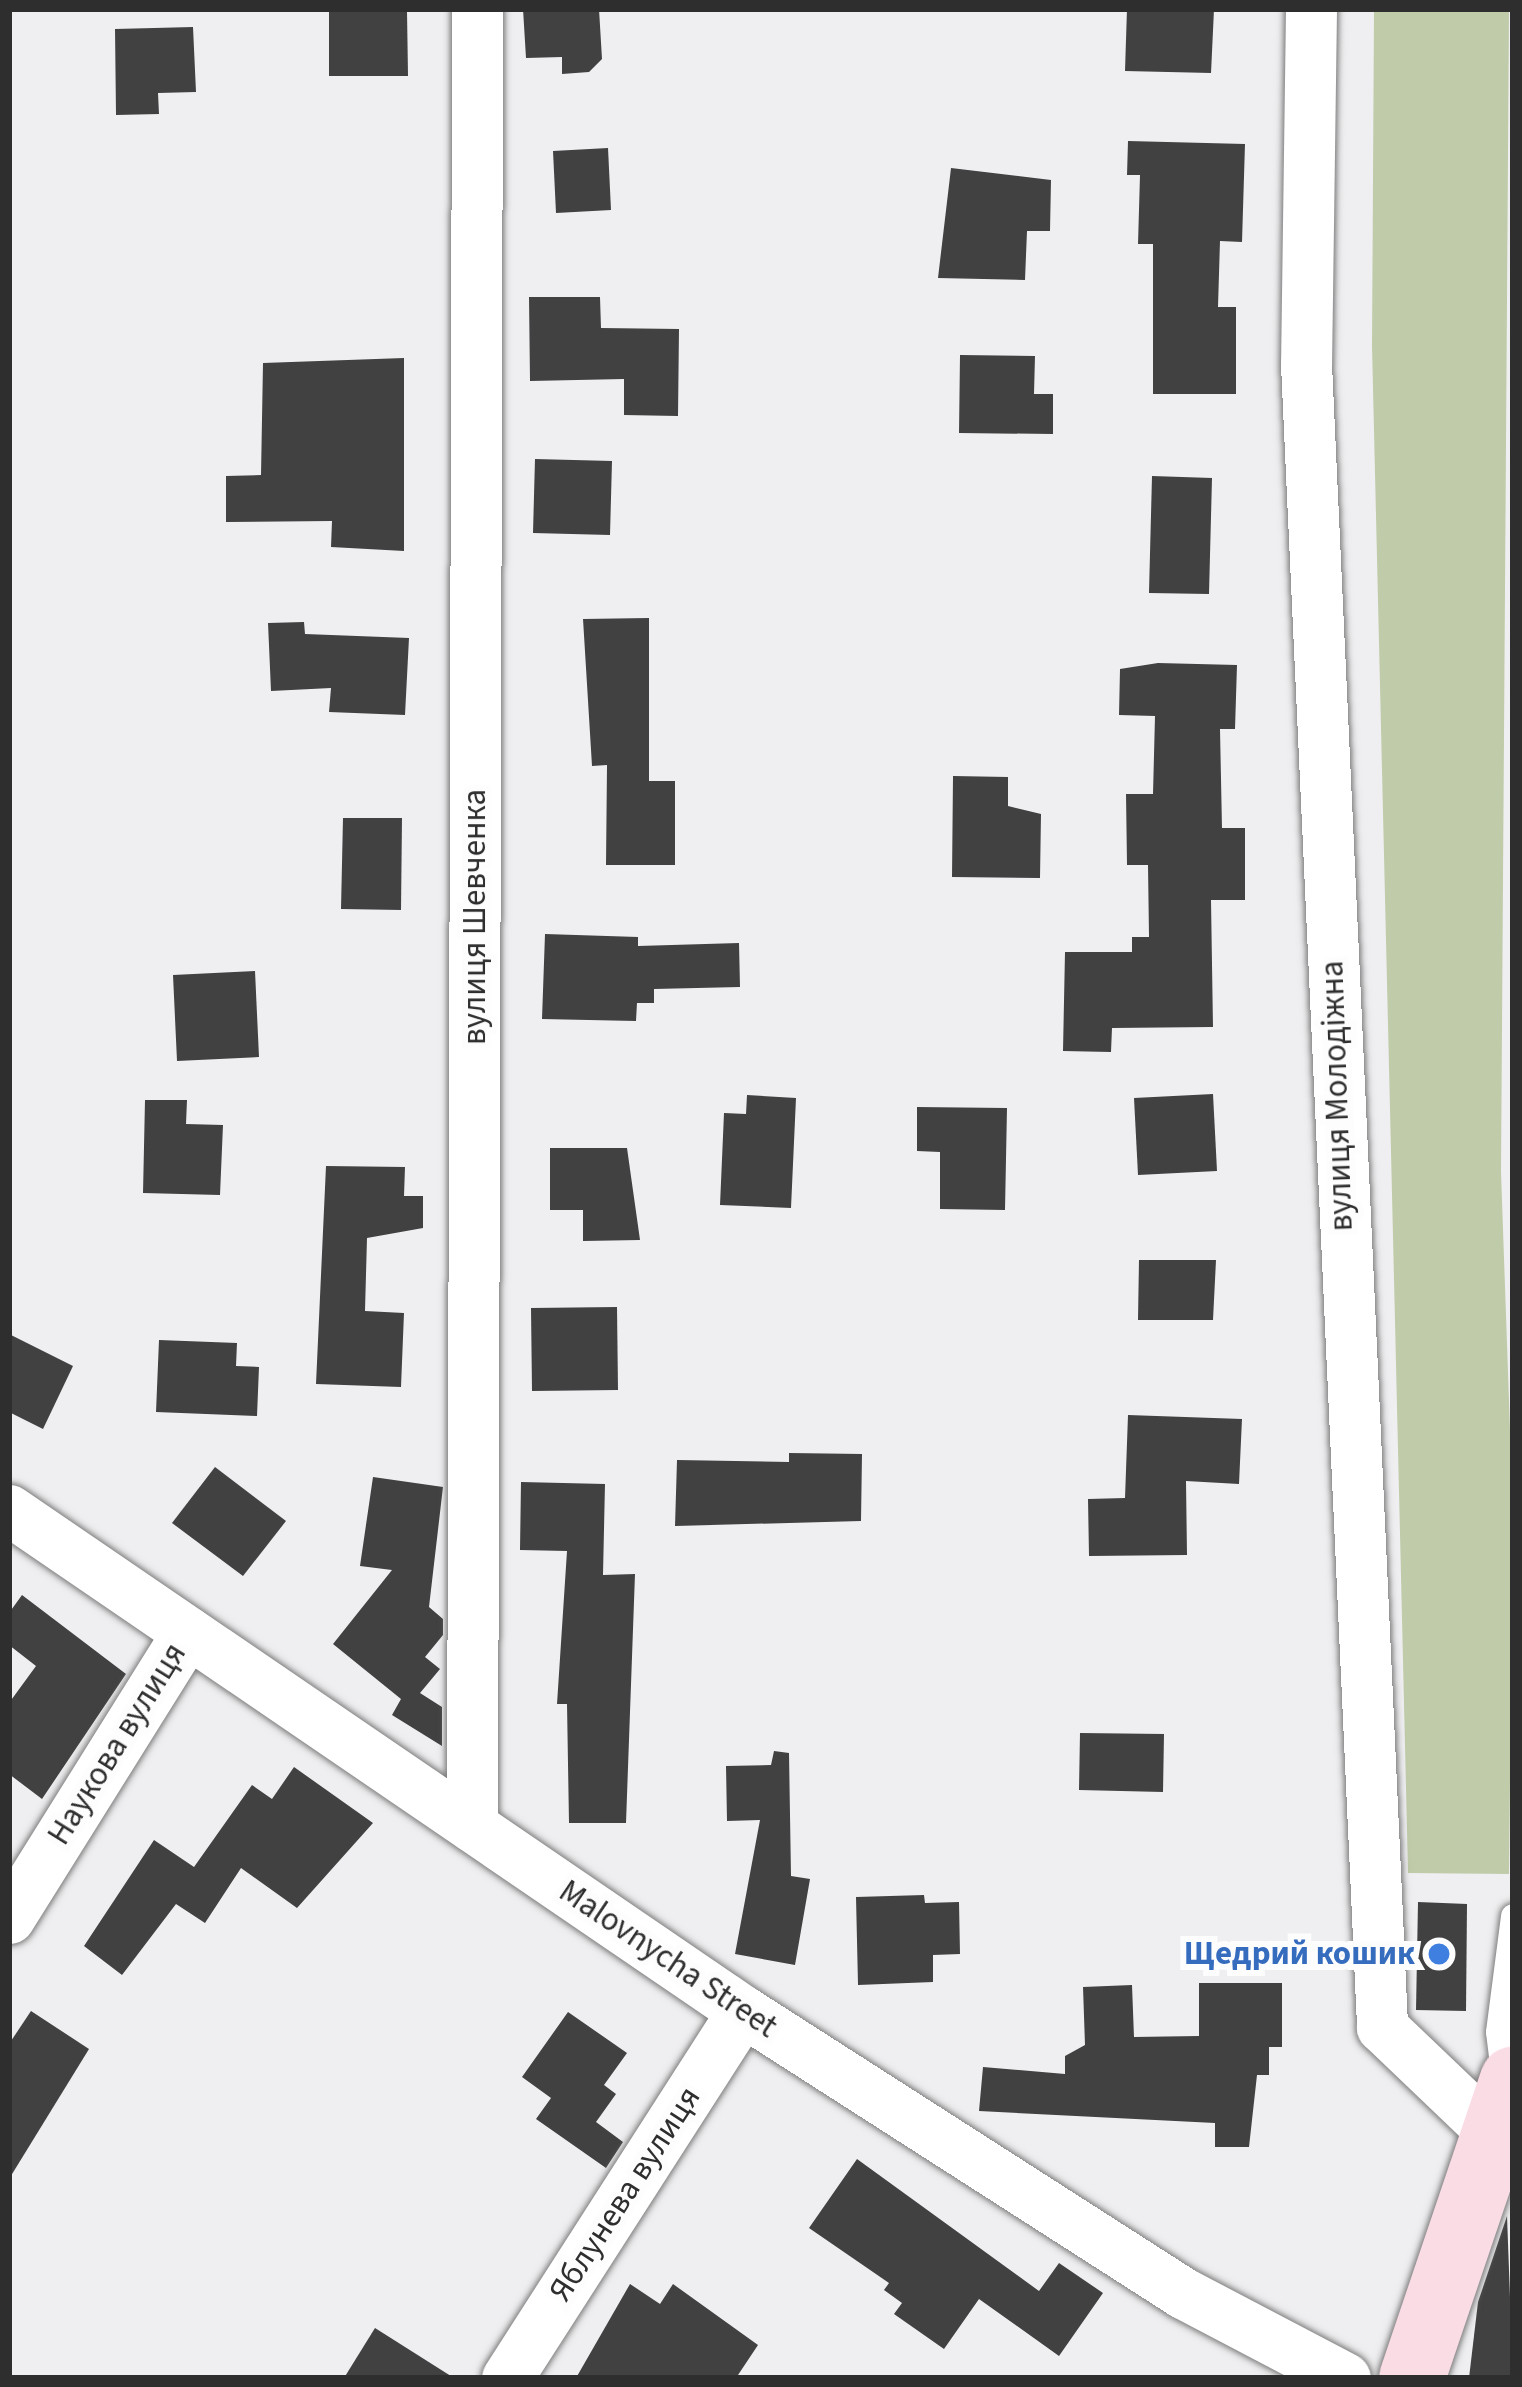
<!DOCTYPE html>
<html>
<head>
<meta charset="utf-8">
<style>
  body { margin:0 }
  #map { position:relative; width:1522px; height:2387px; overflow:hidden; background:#efeff1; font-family:"Source Sans 3",sans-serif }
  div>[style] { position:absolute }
  .green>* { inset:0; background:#c0cba9 }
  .building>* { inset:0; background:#414142 }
  .roads { filter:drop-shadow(0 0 3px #7d7d7e) drop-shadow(0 0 3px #7d7d7e) }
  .lane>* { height:24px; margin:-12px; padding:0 12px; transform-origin:12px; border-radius:12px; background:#fff }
  .street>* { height:51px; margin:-25.5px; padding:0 25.5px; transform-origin:25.5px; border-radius:25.5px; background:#fff }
  .secondary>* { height:66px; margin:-33px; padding:0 33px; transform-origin:33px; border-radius:33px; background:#fadce5 }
  .dots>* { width:33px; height:33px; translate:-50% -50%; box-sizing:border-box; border:6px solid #fdfdfe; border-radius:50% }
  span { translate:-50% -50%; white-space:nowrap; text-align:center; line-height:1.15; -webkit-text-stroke:12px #fdfdfe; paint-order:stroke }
  .street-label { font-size:33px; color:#2e2e2e }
  .shop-label { font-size:33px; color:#366cbe; font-weight:700 }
  .right { translate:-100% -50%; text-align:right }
  .frame { position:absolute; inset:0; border:12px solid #2e2e2e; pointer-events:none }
</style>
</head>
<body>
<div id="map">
  <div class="green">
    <i style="clip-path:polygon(1374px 9px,1509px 9px,1501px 1172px,1513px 1515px,1509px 1874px,1408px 1873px,1372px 346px)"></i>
  </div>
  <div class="building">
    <i style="clip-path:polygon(329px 9px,407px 11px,408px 76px,329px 76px)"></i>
    <i style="clip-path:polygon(523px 9px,599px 9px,602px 59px,589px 72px,562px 74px,562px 57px,526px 58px)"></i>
    <i style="clip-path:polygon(1127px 9px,1214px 9px,1211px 73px,1125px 71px)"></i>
    <i style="clip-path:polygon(193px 27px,196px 92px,158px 93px,159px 114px,116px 115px,115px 29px)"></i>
    <i style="clip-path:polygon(1128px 141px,1245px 144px,1242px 242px,1220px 241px,1218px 307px,1236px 307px,1236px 394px,1153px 394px,1153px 244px,1138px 244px,1140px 175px,1127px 175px)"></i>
    <i style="clip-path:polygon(608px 148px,611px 210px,556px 213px,553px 151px)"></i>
    <i style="clip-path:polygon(951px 168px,1051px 180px,1050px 231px,1027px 231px,1025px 280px,938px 278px)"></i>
    <i style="clip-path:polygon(529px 297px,600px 297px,601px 328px,679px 329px,678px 416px,624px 415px,624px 379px,530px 381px)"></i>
    <i style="clip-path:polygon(960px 355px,1035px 356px,1034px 394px,1053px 394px,1053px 434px,959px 433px)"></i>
    <i style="clip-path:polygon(404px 358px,404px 551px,331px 547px,332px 521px,226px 522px,226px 476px,261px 475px,263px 363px)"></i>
    <i style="clip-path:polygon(535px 459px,612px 461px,610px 535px,533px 533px)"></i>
    <i style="clip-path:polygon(1152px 476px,1212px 478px,1209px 594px,1149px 593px)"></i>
    <i style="clip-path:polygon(649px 618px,649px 781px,675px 781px,675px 865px,606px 865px,607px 765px,592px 766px,583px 619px)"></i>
    <i style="clip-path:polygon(304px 622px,305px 634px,409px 638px,405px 715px,329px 712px,331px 688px,271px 691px,268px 623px)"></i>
    <i style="clip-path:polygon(1158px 663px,1237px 665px,1235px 729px,1220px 729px,1222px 828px,1245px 828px,1245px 900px,1211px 900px,1213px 1027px,1112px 1028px,1111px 1052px,1063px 1051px,1065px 952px,1132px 952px,1132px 937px,1149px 937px,1148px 865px,1127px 865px,1126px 794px,1153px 794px,1155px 716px,1119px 715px,1120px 669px)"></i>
    <i style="clip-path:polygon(953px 776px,1008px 777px,1008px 806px,1041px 814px,1040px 878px,952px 877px)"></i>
    <i style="clip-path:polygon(343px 818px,402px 818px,401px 910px,341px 909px)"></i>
    <i style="clip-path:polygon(545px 934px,638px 937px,638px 946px,739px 943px,740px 987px,654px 989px,654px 1003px,637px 1003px,636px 1021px,542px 1019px)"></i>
    <i style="clip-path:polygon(255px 971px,259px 1057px,177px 1061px,173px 975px)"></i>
    <i style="clip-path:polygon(1213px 1094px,1217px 1171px,1138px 1175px,1134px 1098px)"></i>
    <i style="clip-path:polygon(747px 1095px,796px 1098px,791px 1208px,720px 1205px,724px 1113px,746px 1114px)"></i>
    <i style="clip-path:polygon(145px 1100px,187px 1100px,186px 1124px,223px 1125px,220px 1195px,143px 1193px)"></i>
    <i style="clip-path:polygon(917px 1107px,1007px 1108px,1005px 1210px,940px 1209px,940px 1152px,917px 1151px)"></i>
    <i style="clip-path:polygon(550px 1148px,627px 1148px,640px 1240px,583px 1241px,583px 1210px,550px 1210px)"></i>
    <i style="clip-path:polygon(326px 1166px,405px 1167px,404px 1196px,423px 1196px,423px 1228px,367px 1238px,365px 1311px,404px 1313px,401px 1387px,316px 1384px)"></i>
    <i style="clip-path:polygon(1139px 1260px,1216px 1260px,1213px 1320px,1138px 1320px)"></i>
    <i style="clip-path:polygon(617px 1307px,618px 1390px,532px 1391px,531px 1308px)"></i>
    <i style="clip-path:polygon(9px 1334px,73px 1366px,43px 1429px,9px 1412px)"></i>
    <i style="clip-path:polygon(159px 1340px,237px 1343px,236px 1366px,259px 1367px,257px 1416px,156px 1412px)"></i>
    <i style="clip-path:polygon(1128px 1415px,1242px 1419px,1239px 1484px,1186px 1481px,1187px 1555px,1089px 1556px,1088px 1499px,1125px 1498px)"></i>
    <i style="clip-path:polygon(789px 1453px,862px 1454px,861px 1521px,675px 1526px,677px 1460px,789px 1462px)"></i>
    <i style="clip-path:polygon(215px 1467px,286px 1521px,243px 1576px,172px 1523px)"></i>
    <i style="clip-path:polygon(373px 1477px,443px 1487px,429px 1607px,443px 1619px,443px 1635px,425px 1657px,440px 1669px,420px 1693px,442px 1707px,442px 1746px,392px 1715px,401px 1699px,333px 1644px,392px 1570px,360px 1566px)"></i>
    <i style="clip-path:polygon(521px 1482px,605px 1484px,603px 1575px,635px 1574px,626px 1823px,569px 1823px,567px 1704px,557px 1704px,567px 1551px,520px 1550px)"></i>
    <i style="clip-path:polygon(22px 1595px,126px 1674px,42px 1799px,9px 1774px,9px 1703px,36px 1666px,9px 1645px,9px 1613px)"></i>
    <i style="clip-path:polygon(1080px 1733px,1164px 1734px,1163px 1792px,1079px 1790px)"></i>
    <i style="clip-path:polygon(774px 1751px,789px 1753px,791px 1876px,810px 1879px,795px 1965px,735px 1954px,760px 1820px,727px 1821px,726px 1766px,771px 1765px)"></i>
    <i style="clip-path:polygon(294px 1767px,373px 1823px,297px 1908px,241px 1868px,205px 1923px,176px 1904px,122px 1975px,84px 1946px,154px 1840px,194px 1867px,252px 1785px,272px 1799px)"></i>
    <i style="clip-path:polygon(924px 1895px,925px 1903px,959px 1902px,960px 1954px,933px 1955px,933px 1982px,858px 1985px,856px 1897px)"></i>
    <i style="clip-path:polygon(1418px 1902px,1467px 1904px,1466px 2011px,1416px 2010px)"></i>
    <i style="clip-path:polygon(1199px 1983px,1282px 1983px,1282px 2047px,1269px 2047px,1269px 2075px,1257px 2075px,1249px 2147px,1215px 2147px,1215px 2123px,979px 2111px,983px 2067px,1065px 2074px,1065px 2056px,1085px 2045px,1083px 1987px,1132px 1985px,1134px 2037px,1199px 2036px)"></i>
    <i style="clip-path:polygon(31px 2011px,89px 2049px,9px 2179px,9px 2044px)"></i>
    <i style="clip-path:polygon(568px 2012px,627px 2053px,604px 2085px,616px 2094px,596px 2122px,623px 2142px,606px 2168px,536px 2119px,551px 2098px,522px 2077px)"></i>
    <i style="clip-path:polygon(857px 2159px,1039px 2291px,1059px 2263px,1103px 2293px,1059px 2356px,979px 2299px,944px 2349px,894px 2314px,902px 2303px,884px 2290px,889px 2283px,809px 2228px)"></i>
    <i style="clip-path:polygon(1507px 2216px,1513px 2378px,1469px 2378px,1478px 2302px)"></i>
    <i style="clip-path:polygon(630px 2284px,660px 2304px,673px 2284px,758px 2345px,736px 2378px,576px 2378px)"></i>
    <i style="clip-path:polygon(375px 2328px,454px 2378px,344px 2378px)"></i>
  </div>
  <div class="roads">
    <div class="lane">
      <i style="left:1504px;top:2081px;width:49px;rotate:-97deg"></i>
      <i style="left:1498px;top:2032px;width:117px;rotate:-82.6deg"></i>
    </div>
    <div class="street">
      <i style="left:1311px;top:9px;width:355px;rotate:90.8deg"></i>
      <i style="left:1306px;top:364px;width:1665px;rotate:87.38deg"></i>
      <i style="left:1382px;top:2027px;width:156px;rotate:43.7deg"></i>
      <i style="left:9px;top:1510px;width:889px;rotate:34.32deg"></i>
      <i style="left:743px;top:2011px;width:523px;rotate:32.66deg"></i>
      <i style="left:1183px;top:2293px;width:183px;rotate:27.7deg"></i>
      <i style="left:472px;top:1826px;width:1817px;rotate:-89.84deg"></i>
      <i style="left:9px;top:1918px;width:337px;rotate:-58deg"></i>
      <i style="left:507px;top:2378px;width:436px;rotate:-57.3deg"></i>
    </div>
    <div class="secondary">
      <i style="left:1412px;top:2378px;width:315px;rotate:-71.3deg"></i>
    </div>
  </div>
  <div class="dots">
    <i style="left:1439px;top:1954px;background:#3f7fe0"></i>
  </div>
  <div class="street-label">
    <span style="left:475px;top:917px;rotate:-90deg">вулиця Шевченка</span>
    <span style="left:1337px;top:1096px;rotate:-92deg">вулиця Молодіжна</span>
    <span style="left:117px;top:1744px;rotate:-58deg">Наукова вулиця</span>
    <span style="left:668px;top:1959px;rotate:34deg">Malovnycha Street</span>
    <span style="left:625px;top:2194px;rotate:-57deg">Яблунева вулиця</span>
  </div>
  <div class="shop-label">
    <span class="right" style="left:1415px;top:1954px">Щедрий кошик</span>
  </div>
  <div class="frame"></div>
</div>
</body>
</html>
